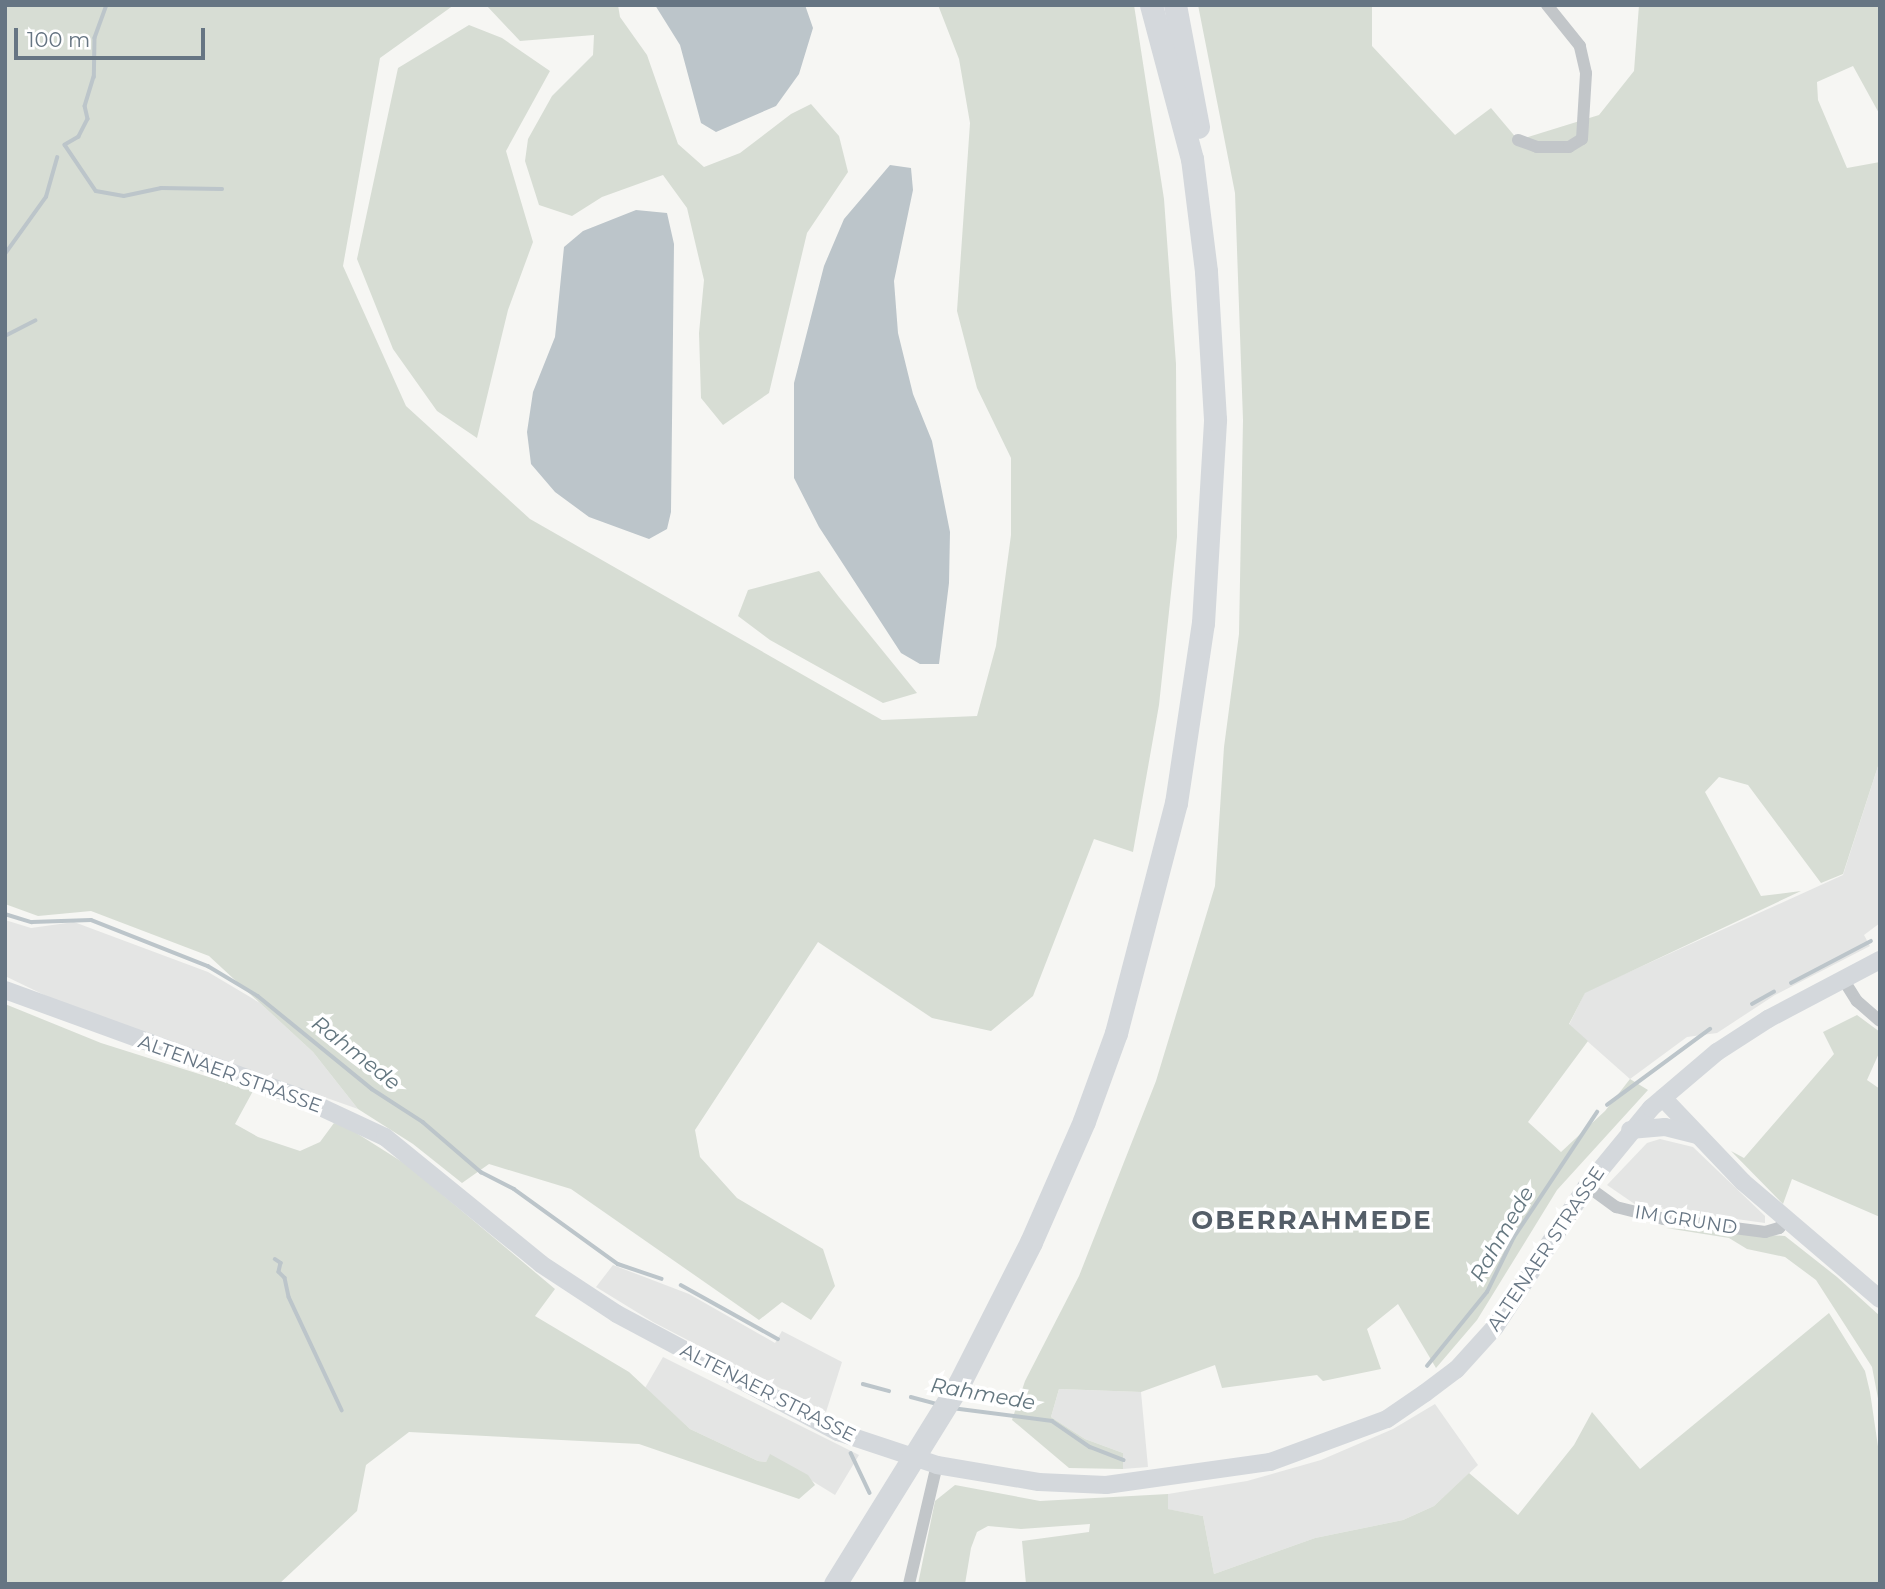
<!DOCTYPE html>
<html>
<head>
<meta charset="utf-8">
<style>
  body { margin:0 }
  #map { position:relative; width:1885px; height:1589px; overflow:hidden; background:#f6f6f3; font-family:Montserrat,sans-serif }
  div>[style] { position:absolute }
  .built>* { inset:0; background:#e4e5e4 }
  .green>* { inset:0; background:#d7ddd4 }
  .water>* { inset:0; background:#bcc5ca }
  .stream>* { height:3.5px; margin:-1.75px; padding:0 1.75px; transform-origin:1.75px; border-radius:1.75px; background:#bcc5ca }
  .street>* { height:12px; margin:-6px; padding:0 6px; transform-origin:6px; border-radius:6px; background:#c2c6c9 }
  .secondary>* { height:18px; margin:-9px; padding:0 9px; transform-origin:9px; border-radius:9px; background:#d4d8dc }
  .highway>* { height:23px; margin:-11.5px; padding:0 11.5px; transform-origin:11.5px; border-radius:11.5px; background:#d4d8dc }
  span { translate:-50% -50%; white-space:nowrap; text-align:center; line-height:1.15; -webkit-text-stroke:7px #fff; paint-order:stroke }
  .street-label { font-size:19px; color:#667583 }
  .water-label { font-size:21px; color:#63767f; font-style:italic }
  .district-label { font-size:26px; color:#545e68; font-weight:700; letter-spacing:2px }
  .frame { position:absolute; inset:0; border:7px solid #667583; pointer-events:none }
  .scale { position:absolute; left:14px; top:28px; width:191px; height:32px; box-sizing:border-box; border:4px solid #667583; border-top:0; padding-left:9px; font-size:21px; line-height:24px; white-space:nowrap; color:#667583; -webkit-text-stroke:5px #fff; paint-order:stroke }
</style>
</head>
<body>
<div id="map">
  <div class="built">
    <i style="clip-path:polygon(1880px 760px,1880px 923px,1864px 935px,1870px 946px,1775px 995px,1717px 1033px,1687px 1037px,1630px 1079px,1569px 1025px,1585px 992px,1843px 875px)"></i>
    <i style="clip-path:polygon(5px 920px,31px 928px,74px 922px,208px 972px,260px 1003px,313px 1052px,358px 1109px,67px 1006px,5px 976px)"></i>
    <i style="clip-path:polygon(1660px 1139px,1693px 1147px,1765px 1216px,1765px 1223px,1636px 1205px,1607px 1185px,1647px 1143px)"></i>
    <i style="clip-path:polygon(613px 1265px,689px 1294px,775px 1343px,782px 1331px,842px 1362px,826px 1412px,653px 1322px,596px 1287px)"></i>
    <i style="clip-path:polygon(663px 1357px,859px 1455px,835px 1495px,770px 1455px,766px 1462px,758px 1461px,690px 1429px,645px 1388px)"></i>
    <i style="clip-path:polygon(1059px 1389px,1141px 1392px,1148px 1467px,1123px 1469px,1123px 1453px,1085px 1439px,1051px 1417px)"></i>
    <i style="clip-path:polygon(1435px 1404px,1478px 1465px,1434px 1506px,1403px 1520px,1315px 1538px,1214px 1574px,1203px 1516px,1167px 1509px,1168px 1494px,1247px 1481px,1321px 1460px,1393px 1429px)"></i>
  </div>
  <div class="green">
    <i style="clip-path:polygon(5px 5px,454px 5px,380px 58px,343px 266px,406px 406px,530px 519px,882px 720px,977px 716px,996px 646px,1011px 535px,1011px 458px,977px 388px,957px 311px,970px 123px,959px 59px,938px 5px,1134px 5px,1164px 199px,1176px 364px,1177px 537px,1159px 705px,1133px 852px,1094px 839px,1033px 996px,991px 1031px,932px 1018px,818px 942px,695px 1130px,700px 1157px,737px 1198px,823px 1249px,835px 1286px,811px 1320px,782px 1302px,759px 1320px,571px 1189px,489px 1164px,462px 1183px,413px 1144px,358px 1109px,313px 1052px,209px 956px,91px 911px,38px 916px,5px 904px)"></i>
    <i style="clip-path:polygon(486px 5px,618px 5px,620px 17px,647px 55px,678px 144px,704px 167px,740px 153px,791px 114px,811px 104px,839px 136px,848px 172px,807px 233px,769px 393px,723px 425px,701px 398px,699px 333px,704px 280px,687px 208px,663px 175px,602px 197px,572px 216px,539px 205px,525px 161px,528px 139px,552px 96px,593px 55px,594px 35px,520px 41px)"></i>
    <i style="clip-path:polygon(1198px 5px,1372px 5px,1372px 46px,1455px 135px,1491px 108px,1518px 140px,1599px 115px,1634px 71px,1639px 5px,1880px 5px,1880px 115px,1853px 66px,1817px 82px,1818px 100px,1847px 168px,1880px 162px,1880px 760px,1843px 874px,1821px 883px,1748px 785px,1719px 777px,1705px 792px,1761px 896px,1801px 891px,1585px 993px,1569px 1024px,1588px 1041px,1528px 1122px,1561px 1152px,1605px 1111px,1630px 1079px,1648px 1090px,1557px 1190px,1477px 1320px,1436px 1368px,1398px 1304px,1367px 1329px,1381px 1369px,1323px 1381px,1317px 1375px,1222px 1388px,1215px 1365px,1141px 1392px,1059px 1389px,1051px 1417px,1085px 1439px,1123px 1453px,1123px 1469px,1069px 1468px,1012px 1420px,1025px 1381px,1079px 1276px,1156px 1081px,1215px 886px,1224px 747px,1239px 634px,1243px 420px,1235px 193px)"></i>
    <i style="clip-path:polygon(469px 25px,502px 38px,550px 71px,506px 151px,533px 242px,508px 310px,477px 438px,437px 411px,393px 349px,357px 259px,398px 68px)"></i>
    <i style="clip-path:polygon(819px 571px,839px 597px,917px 693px,883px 703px,770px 640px,738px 616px,748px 590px)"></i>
    <i style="clip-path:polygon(5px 1004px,101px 1043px,253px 1091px,235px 1124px,258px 1137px,300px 1151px,320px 1142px,334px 1123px,350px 1129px,407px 1165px,555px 1289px,535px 1316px,629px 1372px,690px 1429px,758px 1461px,766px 1462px,770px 1454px,808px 1475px,815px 1485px,799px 1499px,639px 1444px,409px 1432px,366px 1465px,357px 1511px,279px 1584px,5px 1584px)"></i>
    <i style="clip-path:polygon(1857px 1015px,1880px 1032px,1880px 1051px,1867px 1080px,1880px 1089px,1880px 1217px,1792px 1179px,1783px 1204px,1731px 1151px,1744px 1158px,1834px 1054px,1823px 1032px)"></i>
    <i style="clip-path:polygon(1666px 1228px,1785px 1236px,1837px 1277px,1880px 1316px,1880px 1409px,1872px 1367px,1816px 1280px,1785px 1257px,1747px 1249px,1729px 1238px)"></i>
    <i style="clip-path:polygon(1829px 1313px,1865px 1371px,1870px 1392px,1880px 1460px,1880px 1584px,1026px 1584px,1022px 1541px,1089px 1532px,1090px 1524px,1021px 1529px,988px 1526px,977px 1532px,971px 1548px,965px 1584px,918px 1584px,935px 1501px,955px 1485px,1040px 1501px,1168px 1494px,1168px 1509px,1203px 1516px,1214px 1574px,1315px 1538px,1403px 1520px,1434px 1506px,1469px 1473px,1518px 1515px,1574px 1445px,1592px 1412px,1640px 1469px)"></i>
  </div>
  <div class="water">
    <i style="clip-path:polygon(655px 5px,805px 5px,813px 28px,799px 74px,776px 106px,716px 132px,701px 123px,680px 45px)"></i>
    <i style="clip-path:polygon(890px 165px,911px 168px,913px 190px,894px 281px,898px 333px,913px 394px,932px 441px,950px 532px,949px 583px,939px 664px,920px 664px,901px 653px,819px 527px,794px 478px,794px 383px,824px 266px,844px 219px)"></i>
    <i style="clip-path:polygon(636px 210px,667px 213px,674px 244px,671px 512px,667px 529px,649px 539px,589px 517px,555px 492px,531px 464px,527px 432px,533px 392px,555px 337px,564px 247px,583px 231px)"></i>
  </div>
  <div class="stream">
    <i style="left:107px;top:5px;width:35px;rotate:110deg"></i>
    <i style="left:95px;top:38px;width:39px;rotate:91deg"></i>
    <i style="left:94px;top:77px;width:30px;rotate:107deg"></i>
    <i style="left:85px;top:106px;width:13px;rotate:77deg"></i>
    <i style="left:88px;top:119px;width:20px;rotate:117deg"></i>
    <i style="left:79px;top:137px;width:16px;rotate:150deg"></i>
    <i style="left:65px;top:145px;width:55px;rotate:56deg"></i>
    <i style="left:96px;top:191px;width:28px;rotate:10deg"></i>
    <i style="left:124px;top:196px;width:38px;rotate:-12deg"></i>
    <i style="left:161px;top:188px;width:61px;rotate:0.9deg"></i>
    <i style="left:5px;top:254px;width:70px;rotate:-54.3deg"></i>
    <i style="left:46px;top:197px;width:41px;rotate:-74.2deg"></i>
    <i style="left:5px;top:336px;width:34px;rotate:-27deg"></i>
    <i style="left:5px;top:914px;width:28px;rotate:17deg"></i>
    <i style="left:32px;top:922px;width:59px;rotate:-1.9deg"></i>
    <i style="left:91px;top:920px;width:126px;rotate:21.5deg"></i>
    <i style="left:208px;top:966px;width:58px;rotate:31deg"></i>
    <i style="left:258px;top:996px;width:147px;rotate:39.2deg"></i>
    <i style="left:372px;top:1089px;width:61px;rotate:32.9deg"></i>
    <i style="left:423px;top:1122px;width:77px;rotate:40.8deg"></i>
    <i style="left:481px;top:1172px;width:37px;rotate:27deg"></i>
    <i style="left:514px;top:1189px;width:128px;rotate:35.8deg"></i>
    <i style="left:618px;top:1264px;width:46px;rotate:18.8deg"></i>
    <i style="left:1791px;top:983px;width:90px;rotate:-27.7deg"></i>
    <i style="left:1752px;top:1004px;width:25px;rotate:-29deg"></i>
    <i style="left:1607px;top:1105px;width:128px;rotate:-36.4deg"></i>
    <i style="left:275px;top:1259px;width:7px;rotate:34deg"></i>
    <i style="left:281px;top:1263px;width:9px;rotate:103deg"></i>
    <i style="left:279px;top:1272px;width:8px;rotate:45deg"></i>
    <i style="left:285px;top:1278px;width:19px;rotate:78deg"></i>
    <i style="left:289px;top:1297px;width:125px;rotate:64.9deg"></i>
    <i style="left:681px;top:1285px;width:111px;rotate:29.1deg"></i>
    <i style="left:1427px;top:1366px;width:95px;rotate:-51deg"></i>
    <i style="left:1487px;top:1292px;width:61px;rotate:-63.9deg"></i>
    <i style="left:1514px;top:1237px;width:150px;rotate:-56.4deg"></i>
    <i style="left:863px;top:1384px;width:27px;rotate:15deg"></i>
    <i style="left:911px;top:1397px;width:28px;rotate:15deg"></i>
    <i style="left:952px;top:1408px;width:101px;rotate:7.4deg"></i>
    <i style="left:1052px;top:1421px;width:46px;rotate:34.4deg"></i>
    <i style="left:1090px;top:1447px;width:36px;rotate:21deg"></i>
    <i style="left:851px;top:1453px;width:44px;rotate:64.6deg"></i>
  </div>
  <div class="street">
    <i style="left:1518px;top:140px;width:20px;rotate:20deg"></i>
    <i style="left:1537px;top:147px;width:32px"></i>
    <i style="left:1569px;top:147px;width:15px;rotate:-32deg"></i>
    <i style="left:1582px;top:139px;width:66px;rotate:-86.5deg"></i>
    <i style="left:1586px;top:73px;width:28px;rotate:-103deg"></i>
    <i style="left:1580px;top:46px;width:53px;rotate:-128.8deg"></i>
    <i style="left:1843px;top:979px;width:26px;rotate:58deg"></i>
    <i style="left:1857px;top:1001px;width:30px;rotate:41deg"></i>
    <i style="left:1587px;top:1186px;width:36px;rotate:36deg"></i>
    <i style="left:1616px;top:1207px;width:49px;rotate:14deg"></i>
    <i style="left:1664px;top:1219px;width:102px;rotate:7.3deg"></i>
    <i style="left:1765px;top:1232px;width:15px;rotate:-16deg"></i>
    <i style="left:1779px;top:1228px;width:12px;rotate:-48deg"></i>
    <i style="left:909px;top:1584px;width:122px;rotate:-76.8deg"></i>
  </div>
  <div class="secondary">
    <i style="left:5px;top:990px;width:311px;rotate:20deg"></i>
    <i style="left:297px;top:1096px;width:97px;rotate:25deg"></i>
    <i style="left:385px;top:1137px;width:201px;rotate:39.1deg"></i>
    <i style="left:541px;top:1264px;width:91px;rotate:33.3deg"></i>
    <i style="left:617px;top:1314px;width:251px;rotate:28.1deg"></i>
    <i style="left:838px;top:1432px;width:104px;rotate:18.4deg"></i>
    <i style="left:937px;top:1465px;width:103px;rotate:9.5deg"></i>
    <i style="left:1039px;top:1482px;width:67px;rotate:2.6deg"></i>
    <i style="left:1106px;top:1485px;width:166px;rotate:-8deg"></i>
    <i style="left:1270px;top:1462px;width:125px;rotate:-20.2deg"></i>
    <i style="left:1387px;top:1419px;width:46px;rotate:-34.4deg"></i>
    <i style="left:1425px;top:1393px;width:39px;rotate:-37deg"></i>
    <i style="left:1456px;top:1370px;width:58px;rotate:-47.8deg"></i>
    <i style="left:1495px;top:1327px;width:168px;rotate:-56.9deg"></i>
    <i style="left:1587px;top:1186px;width:101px;rotate:-50.6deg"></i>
    <i style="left:1651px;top:1108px;width:87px;rotate:-40.3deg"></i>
    <i style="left:1717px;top:1052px;width:61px;rotate:-32.9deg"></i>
    <i style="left:1768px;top:1019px;width:127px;rotate:-27.8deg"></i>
    <i style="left:1663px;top:1098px;width:116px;rotate:46.4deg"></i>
    <i style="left:1743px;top:1182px;width:180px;rotate:40.5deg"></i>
    <i style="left:1630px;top:1130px;width:35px;rotate:-5deg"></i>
    <i style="left:1665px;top:1127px;width:34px;rotate:14deg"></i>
  </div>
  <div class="highway">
    <i style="left:1175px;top:5px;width:124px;rotate:79.3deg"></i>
    <i style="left:835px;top:1584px;width:235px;rotate:-58.2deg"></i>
    <i style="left:959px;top:1384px;width:159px;rotate:-63.1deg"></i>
    <i style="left:1031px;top:1242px;width:132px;rotate:-66.3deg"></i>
    <i style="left:1084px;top:1121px;width:94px;rotate:-70deg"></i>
    <i style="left:1116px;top:1033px;width:238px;rotate:-75.4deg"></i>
    <i style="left:1176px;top:803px;width:182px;rotate:-81.5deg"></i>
    <i style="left:1203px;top:623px;width:204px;rotate:-86.6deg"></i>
    <i style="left:1215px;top:419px;width:148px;rotate:-93.5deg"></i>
    <i style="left:1206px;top:271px;width:113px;rotate:-97.1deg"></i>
    <i style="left:1192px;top:159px;width:159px;rotate:-104.9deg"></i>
  </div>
  <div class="street-label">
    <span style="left:230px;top:1074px;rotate:20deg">ALTENAER STRASSE</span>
    <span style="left:1686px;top:1220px;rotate:9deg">IM GRUND</span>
    <span style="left:1546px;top:1249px;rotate:-56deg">ALTENAER STRASSE</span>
    <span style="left:768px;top:1393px;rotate:27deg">ALTENAER STRASSE</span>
  </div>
  <div class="water-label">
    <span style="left:356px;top:1053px;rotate:38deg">Rahmede</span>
    <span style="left:1502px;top:1234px;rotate:-60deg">Rahmede</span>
    <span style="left:983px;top:1394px;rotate:10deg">Rahmede</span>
  </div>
  <div class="district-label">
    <span style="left:1312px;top:1221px">OBERRAHMEDE</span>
  </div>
  <div class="frame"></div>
  <div class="scale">100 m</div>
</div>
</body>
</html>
